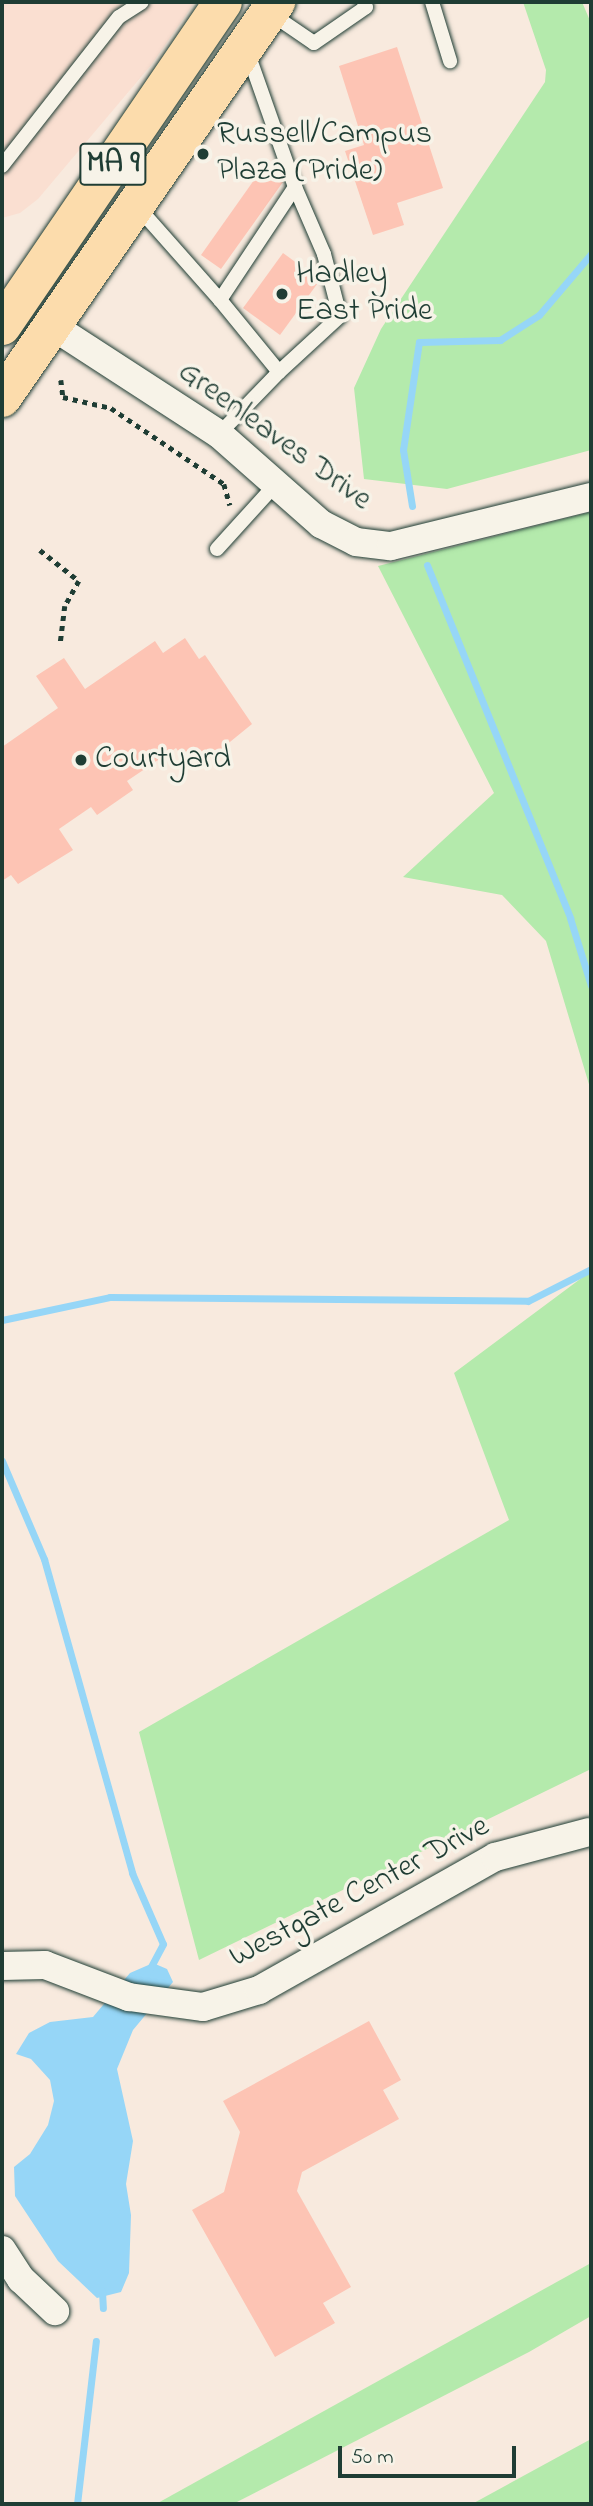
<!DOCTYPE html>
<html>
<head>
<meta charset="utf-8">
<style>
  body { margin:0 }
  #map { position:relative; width:593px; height:2506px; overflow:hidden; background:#f8eade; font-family:"Indie Flower",sans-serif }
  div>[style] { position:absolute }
  .built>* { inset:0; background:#fadfd1 }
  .green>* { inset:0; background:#b4eaac }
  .water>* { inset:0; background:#96d6f7 }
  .stream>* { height:7px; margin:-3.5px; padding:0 3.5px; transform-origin:3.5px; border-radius:3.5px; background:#96d6f7 }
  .building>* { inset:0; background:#fdc4b4 }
  .path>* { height:4.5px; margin-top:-2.25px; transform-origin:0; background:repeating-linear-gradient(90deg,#1f3d34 0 5px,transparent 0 10px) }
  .roads { filter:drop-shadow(0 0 2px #1f3d34) drop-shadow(0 0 2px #1f3d34) }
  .service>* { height:14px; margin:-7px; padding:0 7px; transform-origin:7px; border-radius:7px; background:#f7f3e8 }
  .minor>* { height:28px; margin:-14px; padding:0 14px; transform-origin:14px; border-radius:14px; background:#f7f3e8 }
  .trunk>* { height:38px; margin:-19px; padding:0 19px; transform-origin:19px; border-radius:19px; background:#fcdcac }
  .dots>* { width:19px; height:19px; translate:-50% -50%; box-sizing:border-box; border:4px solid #f7f3e8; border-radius:50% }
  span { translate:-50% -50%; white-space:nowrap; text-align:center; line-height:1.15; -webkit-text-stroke:7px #f7f3e8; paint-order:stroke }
  .shield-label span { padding:2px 5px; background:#f7f3e8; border:2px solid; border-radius:5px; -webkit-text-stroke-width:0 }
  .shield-label { font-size:30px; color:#1f3d34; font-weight:700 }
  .poi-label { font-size:32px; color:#1f3d34 }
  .left { translate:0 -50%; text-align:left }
  .street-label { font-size:32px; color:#1f3d34 }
  .frame { position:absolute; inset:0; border:4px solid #1f3d34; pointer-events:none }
  .scale { position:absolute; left:338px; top:2446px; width:178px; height:32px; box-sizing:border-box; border:4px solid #1f3d34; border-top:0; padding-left:9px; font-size:21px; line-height:24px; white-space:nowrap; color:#1f3d34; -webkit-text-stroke:5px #f7f3e8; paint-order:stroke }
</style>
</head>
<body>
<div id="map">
  <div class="built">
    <i style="clip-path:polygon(2px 2px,195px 2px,152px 64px,38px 199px,20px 213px,2px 218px)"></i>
  </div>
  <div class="green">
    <i style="clip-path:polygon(523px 2px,582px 2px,591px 23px,591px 450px,447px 489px,364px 479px,354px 388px,381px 329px,545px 82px,546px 70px)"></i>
    <i style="clip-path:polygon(591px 512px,591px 1091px,546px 941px,502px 895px,403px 877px,494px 793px,378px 566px)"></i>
    <i style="clip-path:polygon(591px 1271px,591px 1769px,199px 1960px,139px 1732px,509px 1520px,454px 1373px)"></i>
    <i style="clip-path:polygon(591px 2263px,591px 2316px,529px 2352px,233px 2504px,156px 2504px)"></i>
    <i style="clip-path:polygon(591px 2439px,591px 2504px,472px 2504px)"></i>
  </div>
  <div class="water">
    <i style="clip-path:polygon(153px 1963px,167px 1969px,173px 1982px,133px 2030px,117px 2069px,133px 2141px,126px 2184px,131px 2215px,129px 2273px,121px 2292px,97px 2298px,58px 2261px,15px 2196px,14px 2167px,30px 2154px,48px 2125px,54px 2101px,50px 2080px,31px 2059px,16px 2054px,29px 2033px,50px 2022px,93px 2017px,130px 1973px)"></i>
  </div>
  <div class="stream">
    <i style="left:412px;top:506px;width:57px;rotate:-99.1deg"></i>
    <i style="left:403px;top:450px;width:109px;rotate:-81.6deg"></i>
    <i style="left:419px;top:342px;width:81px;rotate:-1.4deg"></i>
    <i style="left:500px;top:340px;width:46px;rotate:-32.7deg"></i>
    <i style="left:539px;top:315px;width:80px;rotate:-49.6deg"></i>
    <i style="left:427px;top:565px;width:381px;rotate:67.9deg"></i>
    <i style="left:570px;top:918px;width:71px;rotate:72.8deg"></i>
    <i style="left:2px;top:1320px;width:110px;rotate:-12deg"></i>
    <i style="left:110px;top:1297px;width:418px;rotate:0.5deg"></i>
    <i style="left:528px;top:1301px;width:71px;rotate:-26.9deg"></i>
    <i style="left:2px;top:1461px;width:107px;rotate:66.8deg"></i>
    <i style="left:44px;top:1559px;width:326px;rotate:74.3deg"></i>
    <i style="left:132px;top:1873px;width:77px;rotate:66.4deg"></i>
    <i style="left:163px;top:1944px;width:30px;rotate:118deg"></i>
    <i style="left:102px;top:2291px;width:17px;rotate:87deg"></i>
    <i style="left:77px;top:2504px;width:164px;rotate:-83.4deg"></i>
  </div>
  <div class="building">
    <i style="clip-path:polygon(397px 47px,443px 188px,397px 203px,404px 225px,373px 235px,345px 151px,364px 145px,339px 66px)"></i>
    <i style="clip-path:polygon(264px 166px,283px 182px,221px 269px,201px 255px)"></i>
    <i style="clip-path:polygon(283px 253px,320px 280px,280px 335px,243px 308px)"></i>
    <i style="clip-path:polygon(185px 638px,199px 659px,205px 655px,252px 724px,198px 768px,187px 751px,181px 755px,176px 748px,127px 781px,133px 790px,97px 815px,91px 807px,59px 829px,73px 850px,18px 884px,11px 875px,2px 881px,2px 747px,58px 708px,36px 676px,64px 658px,85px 689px,155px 641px,163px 653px)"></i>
    <i style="clip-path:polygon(369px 2021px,401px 2080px,383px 2090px,399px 2119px,302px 2172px,297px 2191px,351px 2287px,323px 2303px,335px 2323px,275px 2357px,192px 2210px,224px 2192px,240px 2132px,223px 2101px)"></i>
  </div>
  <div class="path">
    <i style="left:61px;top:380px;width:17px;rotate:83deg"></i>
    <i style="left:63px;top:397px;width:49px;rotate:12.9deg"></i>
    <i style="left:111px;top:408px;width:136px;rotate:33.9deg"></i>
    <i style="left:224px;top:484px;width:22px;rotate:74deg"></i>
    <i style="left:40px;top:550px;width:50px;rotate:38.5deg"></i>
    <i style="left:79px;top:581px;width:29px;rotate:119deg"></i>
    <i style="left:65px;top:606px;width:38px;rotate:97deg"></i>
  </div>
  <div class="roads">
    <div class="service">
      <i style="left:432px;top:2px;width:62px;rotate:73deg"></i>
      <i style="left:270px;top:13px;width:53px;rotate:34.3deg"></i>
      <i style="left:314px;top:43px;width:63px;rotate:-34.7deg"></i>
      <i style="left:366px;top:7px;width:5px;rotate:-112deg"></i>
      <i style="left:2px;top:166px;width:189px;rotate:-51.9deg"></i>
      <i style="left:119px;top:17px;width:27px;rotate:-33deg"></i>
      <i style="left:136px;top:205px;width:127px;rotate:48.5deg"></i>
      <i style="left:220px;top:300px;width:136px;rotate:-56.4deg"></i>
      <i style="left:295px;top:187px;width:144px;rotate:-109.4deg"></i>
      <i style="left:279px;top:372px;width:83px;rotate:-42.6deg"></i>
      <i style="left:340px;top:316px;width:64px;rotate:-104.5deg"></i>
      <i style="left:324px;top:254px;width:73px;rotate:-113.4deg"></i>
      <i style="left:219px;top:434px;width:86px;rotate:-45.9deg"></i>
      <i style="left:279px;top:372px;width:93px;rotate:-129.3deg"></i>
      <i style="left:217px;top:549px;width:86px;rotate:-47.8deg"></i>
    </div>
    <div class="minor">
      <i style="left:54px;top:327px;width:197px;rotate:33deg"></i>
      <i style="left:219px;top:434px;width:136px;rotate:41.4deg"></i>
      <i style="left:321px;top:524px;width:39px;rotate:27deg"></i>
      <i style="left:356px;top:542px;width:35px;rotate:7deg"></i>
      <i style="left:391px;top:546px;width:206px;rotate:-13.8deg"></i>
      <i style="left:2px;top:1966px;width:43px;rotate:-1.3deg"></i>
      <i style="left:45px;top:1965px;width:90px;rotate:20.9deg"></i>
      <i style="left:129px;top:1997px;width:75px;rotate:7.7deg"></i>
      <i style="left:203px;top:2007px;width:59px;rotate:-16.9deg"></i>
      <i style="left:259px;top:1990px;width:271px;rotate:-29.4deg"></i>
      <i style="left:495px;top:1857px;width:97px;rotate:-14.9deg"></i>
      <i style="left:2px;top:2250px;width:35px;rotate:57deg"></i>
      <i style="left:21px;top:2279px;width:47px;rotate:43.3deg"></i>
    </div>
    <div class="trunk">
      <i style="left:2px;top:326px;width:392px;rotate:-55.7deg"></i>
      <i style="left:2px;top:398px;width:482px;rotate:-55.3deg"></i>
    </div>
  </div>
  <div class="dots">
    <i style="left:203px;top:154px;background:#1f3d34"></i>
    <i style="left:282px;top:294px;background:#1f3d34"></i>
    <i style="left:81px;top:760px;background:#1f3d34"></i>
  </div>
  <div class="shield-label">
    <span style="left:113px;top:164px">MA 9</span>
  </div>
  <div class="poi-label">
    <span class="left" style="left:217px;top:154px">Russell/Campus<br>Plaza (Pride)</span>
    <span class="left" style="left:296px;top:294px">Hadley<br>East Pride</span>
    <span class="left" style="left:95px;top:760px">Courtyard</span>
  </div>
  <div class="street-label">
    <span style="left:274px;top:437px;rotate:36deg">Greenleaves Drive</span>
    <span style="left:360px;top:1893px;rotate:-28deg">Westgate Center Drive</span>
  </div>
  <div class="frame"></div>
  <div class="scale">50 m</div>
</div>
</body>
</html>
